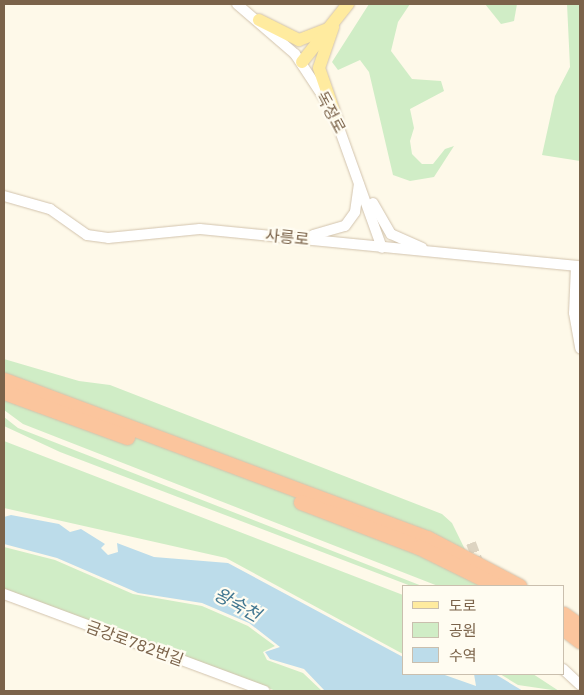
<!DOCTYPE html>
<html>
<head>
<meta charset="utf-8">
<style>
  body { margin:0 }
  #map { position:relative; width:584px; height:695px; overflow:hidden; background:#fef9e9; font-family:"IBM Plex Sans","Noto Sans KR",sans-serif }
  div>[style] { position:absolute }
  .green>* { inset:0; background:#d0edc6 }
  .water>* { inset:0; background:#bcdcea }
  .minor-tunnel>* { height:10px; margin-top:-5px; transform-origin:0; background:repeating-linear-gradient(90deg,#ddd4c1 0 10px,transparent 0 15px) }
  .roads { filter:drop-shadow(0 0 1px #d2c3ad) drop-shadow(0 0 1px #d2c3ad) }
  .minor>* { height:10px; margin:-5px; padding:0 5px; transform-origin:5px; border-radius:5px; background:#fff }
  .major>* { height:12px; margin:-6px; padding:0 6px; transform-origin:6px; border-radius:6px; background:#ffeb9f }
  .highway>* { height:15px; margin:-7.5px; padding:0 7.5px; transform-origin:7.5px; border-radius:7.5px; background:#fbc59d }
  span { translate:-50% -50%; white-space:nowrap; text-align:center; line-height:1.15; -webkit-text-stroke:4.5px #fffcf1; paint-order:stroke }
  .street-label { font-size:16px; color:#7b634a }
  .water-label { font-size:18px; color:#417690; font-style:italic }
  .frame { position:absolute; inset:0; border:5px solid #7b634a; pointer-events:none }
  .legend { position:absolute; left:402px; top:585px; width:162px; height:90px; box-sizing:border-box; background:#fffcf1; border:1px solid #cabfae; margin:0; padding:6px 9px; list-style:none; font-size:15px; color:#7b634a }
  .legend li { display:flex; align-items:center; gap:10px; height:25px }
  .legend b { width:25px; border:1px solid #cabfae }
</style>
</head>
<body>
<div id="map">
  <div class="green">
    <i style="clip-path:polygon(369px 4px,410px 4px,398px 22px,391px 51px,412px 79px,441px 81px,444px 91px,410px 109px,414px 128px,410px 141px,412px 154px,422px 164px,433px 164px,445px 149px,454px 146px,434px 177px,410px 181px,393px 175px,369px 72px,360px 60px,338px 70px,332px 62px)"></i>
    <i style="clip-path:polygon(485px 4px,517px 4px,514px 21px,501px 24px)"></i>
    <i style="clip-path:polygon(567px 4px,580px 4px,580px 161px,542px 155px,555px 96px,570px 67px)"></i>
    <i style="clip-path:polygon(4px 359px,79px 381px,110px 385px,442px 514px,452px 523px,483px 586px,438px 586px,23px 424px,4px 410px)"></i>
    <i style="clip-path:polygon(4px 417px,18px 428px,422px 586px,411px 586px,60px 452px,4px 426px)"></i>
    <i style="clip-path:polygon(4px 441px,403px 595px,403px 654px,226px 558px,4px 508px)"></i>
    <i style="clip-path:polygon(4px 547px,55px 560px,133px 594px,202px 606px,248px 626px,275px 646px,263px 652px,267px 660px,303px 673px,322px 691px,276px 691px,4px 590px)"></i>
    <i style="clip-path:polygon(500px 674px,533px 674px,559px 691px,518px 685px)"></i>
  </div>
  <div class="water">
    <i style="clip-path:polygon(11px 515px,59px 524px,70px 532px,81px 529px,105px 544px,101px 548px,108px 555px,118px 552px,117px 543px,154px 557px,228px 563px,403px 657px,403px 674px,442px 674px,476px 686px,474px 674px,495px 674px,523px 691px,325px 691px,304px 669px,270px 659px,265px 652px,280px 647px,249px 623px,202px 603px,138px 593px,57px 558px,4px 544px,4px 517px)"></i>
  </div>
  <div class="minor-tunnel">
    <i style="left:471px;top:543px;width:26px;rotate:69deg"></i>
  </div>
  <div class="roads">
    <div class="minor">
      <i style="left:237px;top:4px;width:77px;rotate:40.8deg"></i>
      <i style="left:295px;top:54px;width:56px;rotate:56.6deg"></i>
      <i style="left:334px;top:114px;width:142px;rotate:70.3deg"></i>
      <i style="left:4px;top:196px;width:48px;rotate:15.8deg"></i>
      <i style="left:50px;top:209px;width:45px;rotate:35.1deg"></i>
      <i style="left:87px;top:235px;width:21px;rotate:8deg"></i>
      <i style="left:108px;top:238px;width:92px;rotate:-5.6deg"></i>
      <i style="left:200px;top:229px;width:382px;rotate:5.6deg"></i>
      <i style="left:373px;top:203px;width:36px;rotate:60deg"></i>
      <i style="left:391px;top:234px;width:34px;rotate:24deg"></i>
      <i style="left:313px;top:235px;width:33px;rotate:-16deg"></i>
      <i style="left:345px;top:226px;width:17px;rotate:-54deg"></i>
      <i style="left:355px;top:212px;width:28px;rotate:-82deg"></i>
      <i style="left:576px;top:266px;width:47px;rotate:92.4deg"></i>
      <i style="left:574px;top:313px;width:36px;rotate:80deg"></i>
      <i style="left:4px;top:594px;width:278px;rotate:20.4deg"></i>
      <i style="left:563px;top:669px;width:23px;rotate:43deg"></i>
    </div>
    <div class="major">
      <i style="left:259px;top:20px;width:45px;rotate:26.6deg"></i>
      <i style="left:299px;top:40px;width:36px;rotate:-21deg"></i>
      <i style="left:333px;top:27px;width:43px;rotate:108.9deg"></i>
      <i style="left:319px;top:68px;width:55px;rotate:70.9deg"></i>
      <i style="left:302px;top:62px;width:74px;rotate:-51.6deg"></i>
    </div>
    <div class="highway">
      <i style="left:4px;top:380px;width:452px;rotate:20.5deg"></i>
      <i style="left:427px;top:538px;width:104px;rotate:27.6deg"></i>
      <i style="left:4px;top:392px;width:131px;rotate:20.1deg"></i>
      <i style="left:301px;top:502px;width:126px;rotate:20.9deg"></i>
      <i style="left:419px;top:547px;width:88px;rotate:26.3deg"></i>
      <i style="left:563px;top:614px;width:21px;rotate:35deg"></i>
      <i style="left:563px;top:628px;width:21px;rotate:37deg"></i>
    </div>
  </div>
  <div class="street-label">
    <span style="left:331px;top:112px;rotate:62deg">독정로</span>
    <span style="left:287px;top:237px;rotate:6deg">사릉로</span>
    <span style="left:135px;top:643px;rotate:20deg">금강로782번길</span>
  </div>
  <div class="water-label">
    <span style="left:237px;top:605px;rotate:29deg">왕숙천</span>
  </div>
  <div class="frame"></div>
  <ul class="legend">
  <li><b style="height:6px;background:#ffeb9f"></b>도로</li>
  <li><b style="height:14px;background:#d0edc6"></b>공원</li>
  <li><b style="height:14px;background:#bcdcea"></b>수역</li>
  </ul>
</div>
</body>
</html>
